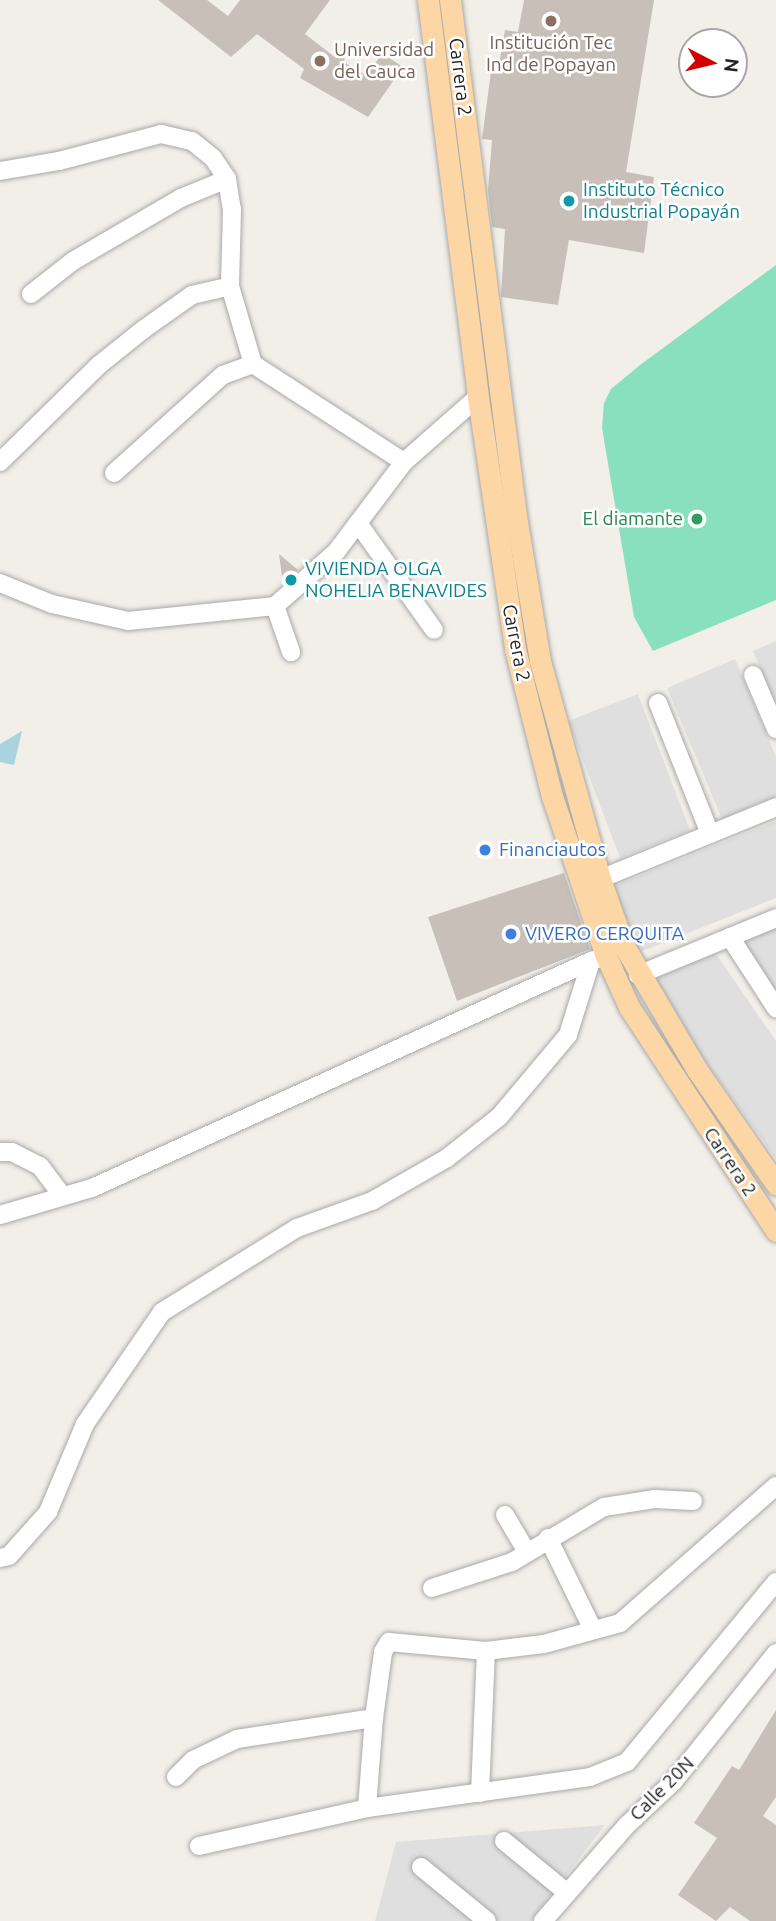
<!DOCTYPE html>
<html>
<head>
<meta charset="utf-8">
<style>
  body { margin:0 }
  #map { position:relative; width:776px; height:1921px; overflow:hidden; background:#f2efe9; font-family:Ubuntu,sans-serif }
  div>[style] { position:absolute }
  .residential>* { inset:0; background:#e0dfdf }
  .pitch>* { inset:0; background:#88e0be }
  .water>* { inset:0; background:#aad3df }
  .building>* { inset:0; background:#c7bfb8 }
  .roads { filter:drop-shadow(0 0 2px #a9a9a9) drop-shadow(0 0 2px #a9a9a9) }
  .minor>* { height:18px; margin:-9px; padding:0 9px; transform-origin:9px; border-radius:9px; background:#fff }
  .major>* { height:21px; margin:-10.5px; padding:0 10.5px; transform-origin:10.5px; border-radius:10.5px; background:#fcd6a4 }
  .dots>* { width:19px; height:19px; translate:-50% -50%; box-sizing:border-box; border:4px solid #fff; border-radius:50% }
  span { translate:-50% -50%; white-space:nowrap; text-align:center; line-height:1.15; -webkit-text-stroke:5px #fff; paint-order:stroke }
  .education-label { font-size:19px; color:#785e54 }
  .left { translate:0 -50%; text-align:left }
  .street-label { font-size:19px; color:#222 }
  .culture-label { font-size:19px; color:#0d838f }
  .leisure-label { font-size:19px; color:#27864d }
  .right { translate:-100% -50%; text-align:right }
  .shop-label { font-size:19px; color:#366cbe }
  .north { position:absolute; left:678px; top:28px; width:70px; height:70px; box-sizing:border-box; background:#fff; border:2px solid #a7a7a7; border-radius:50%; rotate:97deg; font-size:19px; font-weight:700; line-height:28px; text-align:center; color:#222 }
  .north::after { content:''; display:block; margin:auto; width:24px; height:32px; background:#d40000; clip-path:polygon(50% 0,100% 100%,50% 72%,0 100%) }
</style>
</head>
<body>
<div id="map">
  <div class="residential">
    <i style="clip-path:polygon(776px 641px,776px 705px,753px 651px)"></i>
    <i style="clip-path:polygon(735px 659px,776px 757px,776px 796px,722px 819px,667px 688px)"></i>
    <i style="clip-path:polygon(638px 694px,690px 830px,620px 858px,568px 721px)"></i>
    <i style="clip-path:polygon(776px 821px,776px 898px,640px 952px,612px 887px)"></i>
    <i style="clip-path:polygon(776px 925px,776px 995px,735px 932px)"></i>
    <i style="clip-path:polygon(716px 954px,776px 1041px,776px 1159px,693px 1044px,651px 976px)"></i>
    <i style="clip-path:polygon(605px 1825px,531px 1921px,375px 1921px,396px 1842px)"></i>
  </div>
  <div class="pitch">
    <i style="clip-path:polygon(776px 265px,776px 600px,653px 651px,634px 617px,602px 428px,604px 403px,611px 389px,640px 365px)"></i>
  </div>
  <div class="water">
    <i style="clip-path:polygon(22px 731px,14px 765px,0 762px,0 744px)"></i>
  </div>
  <div class="building">
    <i style="clip-path:polygon(158px 0,207px 0,228px 16px,240px 0,330px 0,305px 34px,336px 58px,341px 52px,347px 64px,367px 76px,382px 53px,403px 67px,368px 117px,300px 78px,304px 69px,257px 34px,231px 57px)"></i>
    <i style="clip-path:polygon(524px 0,654px 0,626px 172px,654px 177px,644px 253px,569px 240px,558px 305px,501px 297px,505px 229px,492px 227px,488px 190px,492px 140px,482px 139px,492px 64px,499px 65px,505px 30px,518px 32px)"></i>
    <i style="clip-path:polygon(279px 554px,298px 570px,283px 584px)"></i>
    <i style="clip-path:polygon(564px 873px,590px 949px,457px 1001px,428px 917px)"></i>
    <i style="clip-path:polygon(776px 1710px,776px 1797px,763px 1816px,776px 1825px,776px 1921px,750px 1921px,730px 1907px,716px 1921px,678px 1895px,717px 1838px,694px 1823px,732px 1766px,739px 1770px)"></i>
  </div>
  <div class="roads">
    <div class="minor">
      <i style="left:0;top:171px;width:60px;rotate:-9.6deg"></i>
      <i style="left:59px;top:161px;width:106px;rotate:-14.8deg"></i>
      <i style="left:161px;top:134px;width:32px;rotate:13deg"></i>
      <i style="left:192px;top:141px;width:27px;rotate:39deg"></i>
      <i style="left:213px;top:158px;width:25px;rotate:56deg"></i>
      <i style="left:227px;top:179px;width:30px;rotate:81deg"></i>
      <i style="left:232px;top:209px;width:77px;rotate:91.5deg"></i>
      <i style="left:230px;top:286px;width:81px;rotate:73.6deg"></i>
      <i style="left:253px;top:364px;width:180px;rotate:33deg"></i>
      <i style="left:31px;top:294px;width:53px;rotate:-38.2deg"></i>
      <i style="left:73px;top:261px;width:125px;rotate:-30.3deg"></i>
      <i style="left:181px;top:198px;width:50px;rotate:-22.4deg"></i>
      <i style="left:0;top:462px;width:139px;rotate:-44.4deg"></i>
      <i style="left:99px;top:365px;width:58px;rotate:-38.7deg"></i>
      <i style="left:144px;top:329px;width:59px;rotate:-35.3deg"></i>
      <i style="left:192px;top:295px;width:39px;rotate:-13deg"></i>
      <i style="left:114px;top:473px;width:147px;rotate:-42deg"></i>
      <i style="left:223px;top:375px;width:32px;rotate:-20deg"></i>
      <i style="left:358px;top:523px;width:131px;rotate:54.6deg"></i>
      <i style="left:0;top:583px;width:56px;rotate:22deg"></i>
      <i style="left:52px;top:604px;width:78px;rotate:12.6deg"></i>
      <i style="left:128px;top:621px;width:148px;rotate:-5.8deg"></i>
      <i style="left:275px;top:606px;width:81px;rotate:-41.5deg"></i>
      <i style="left:336px;top:552px;width:113px;rotate:-52.9deg"></i>
      <i style="left:404px;top:462px;width:98px;rotate:-41.3deg"></i>
      <i style="left:275px;top:606px;width:49px;rotate:70.8deg"></i>
      <i style="left:753px;top:675px;width:59px;rotate:66.9deg"></i>
      <i style="left:658px;top:703px;width:141px;rotate:68.3deg"></i>
      <i style="left:600px;top:879px;width:190px;rotate:-22.2deg"></i>
      <i style="left:730px;top:937px;width:85px;rotate:57.1deg"></i>
      <i style="left:638px;top:975px;width:149px;rotate:-22.4deg"></i>
      <i style="left:0;top:1152px;width:12px"></i>
      <i style="left:12px;top:1152px;width:31px;rotate:27deg"></i>
      <i style="left:40px;top:1166px;width:38px;rotate:53deg"></i>
      <i style="left:0;top:1215px;width:96px;rotate:-16.4deg"></i>
      <i style="left:92px;top:1188px;width:548px;rotate:-24.46deg"></i>
      <i style="left:505px;top:1515px;width:43px;rotate:59.3deg"></i>
      <i style="left:548px;top:1538px;width:100px;rotate:63.9deg"></i>
      <i style="left:0;top:1558px;width:9px;rotate:-13deg"></i>
      <i style="left:9px;top:1556px;width:59px;rotate:-48.4deg"></i>
      <i style="left:48px;top:1512px;width:95px;rotate:-67.2deg"></i>
      <i style="left:85px;top:1424px;width:136px;rotate:-55.5deg"></i>
      <i style="left:162px;top:1312px;width:159px;rotate:-31.9deg"></i>
      <i style="left:297px;top:1228px;width:80px;rotate:-19.8deg"></i>
      <i style="left:372px;top:1201px;width:86px;rotate:-29.8deg"></i>
      <i style="left:447px;top:1158px;width:66px;rotate:-38.3deg"></i>
      <i style="left:499px;top:1117px;width:107px;rotate:-49.9deg"></i>
      <i style="left:568px;top:1035px;width:77px;rotate:-72.7deg"></i>
      <i style="left:591px;top:961px;width:16px;rotate:-18deg"></i>
      <i style="left:432px;top:1588px;width:84px;rotate:-18deg"></i>
      <i style="left:512px;top:1562px;width:107px;rotate:-30.9deg"></i>
      <i style="left:604px;top:1507px;width:52px;rotate:-8.9deg"></i>
      <i style="left:655px;top:1499px;width:38px;rotate:3deg"></i>
      <i style="left:176px;top:1777px;width:24px;rotate:-45deg"></i>
      <i style="left:193px;top:1760px;width:49px;rotate:-25.5deg"></i>
      <i style="left:237px;top:1739px;width:139px;rotate:-8.7deg"></i>
      <i style="left:480px;top:1793px;width:142px;rotate:-87.6deg"></i>
      <i style="left:367px;top:1808px;width:90px;rotate:-85.6deg"></i>
      <i style="left:374px;top:1718px;width:67px;rotate:-82.2deg"></i>
      <i style="left:383px;top:1652px;width:12px;rotate:-59deg"></i>
      <i style="left:389px;top:1642px;width:97px;rotate:5.3deg"></i>
      <i style="left:486px;top:1651px;width:58px;rotate:-6.9deg"></i>
      <i style="left:544px;top:1644px;width:79px;rotate:-15.4deg"></i>
      <i style="left:620px;top:1623px;width:208px;rotate:-41.3deg"></i>
      <i style="left:504px;top:1841px;width:80px;rotate:39.4deg"></i>
      <i style="left:199px;top:1846px;width:172px;rotate:-12.7deg"></i>
      <i style="left:367px;top:1808px;width:225px;rotate:-7.9deg"></i>
      <i style="left:590px;top:1777px;width:40px;rotate:-22deg"></i>
      <i style="left:627px;top:1762px;width:234px;rotate:-50.4deg"></i>
      <i style="left:421px;top:1867px;width:85px;rotate:39.3deg"></i>
      <i style="left:543px;top:1921px;width:128px;rotate:-48.8deg"></i>
      <i style="left:627px;top:1825px;width:63px;rotate:-43.1deg"></i>
      <i style="left:673px;top:1782px;width:165px;rotate:-51.4deg"></i>
    </div>
    <div class="major">
      <i style="left:428px;top:0;width:400px;rotate:82.8deg"></i>
      <i style="left:478px;top:397px;width:255px;rotate:81.6deg"></i>
      <i style="left:515px;top:649px;width:152px;rotate:75.9deg"></i>
      <i style="left:552px;top:796px;width:169px;rotate:71.4deg"></i>
      <i style="left:606px;top:956px;width:56px;rotate:65.7deg"></i>
      <i style="left:629px;top:1007px;width:268px;rotate:56.7deg"></i>
      <i style="left:450px;top:0;width:520px;rotate:82.71deg"></i>
      <i style="left:516px;top:516px;width:147px;rotate:80.6deg"></i>
      <i style="left:540px;top:661px;width:226px;rotate:74.6deg"></i>
      <i style="left:600px;top:879px;width:71px;rotate:70.3deg"></i>
      <i style="left:624px;top:946px;width:144px;rotate:59.5deg"></i>
      <i style="left:697px;top:1070px;width:139px;rotate:55.3deg"></i>
    </div>
  </div>
  <div class="dots">
    <i style="left:551px;top:21px;background:#8d6e63"></i>
    <i style="left:320px;top:61px;background:#8d6e63"></i>
    <i style="left:569px;top:201px;background:#0f9aa8"></i>
    <i style="left:697px;top:519px;background:#2e9e5b"></i>
    <i style="left:291px;top:580px;background:#0f9aa8"></i>
    <i style="left:485px;top:850px;background:#3f7fe0"></i>
    <i style="left:511px;top:934px;background:#3f7fe0"></i>
  </div>
  <div class="education-label">
    <span style="left:551px;top:54px">Institución Tec<br>Ind de Popayan</span>
    <span class="left" style="left:334px;top:61px">Universidad<br>del Cauca</span>
  </div>
  <div class="street-label">
    <span style="left:460px;top:77px;rotate:83deg">Carrera 2</span>
    <span style="left:516px;top:643px;rotate:79deg">Carrera 2</span>
    <span style="left:730px;top:1162px;rotate:56deg">Carrera 2</span>
    <span style="left:662px;top:1789px;rotate:-45deg">Calle 20N</span>
  </div>
  <div class="culture-label">
    <span class="left" style="left:583px;top:201px">Instituto Técnico<br>Industrial Popayán</span>
    <span class="left" style="left:305px;top:580px">VIVIENDA OLGA<br>NOHELIA BENAVIDES</span>
  </div>
  <div class="leisure-label">
    <span class="right" style="left:683px;top:519px">El diamante</span>
  </div>
  <div class="shop-label">
    <span class="left" style="left:499px;top:850px">Financiautos</span>
    <span class="left" style="left:525px;top:934px">VIVERO CERQUITA</span>
  </div>
  <div class="north">N</div>
</div>
</body>
</html>
